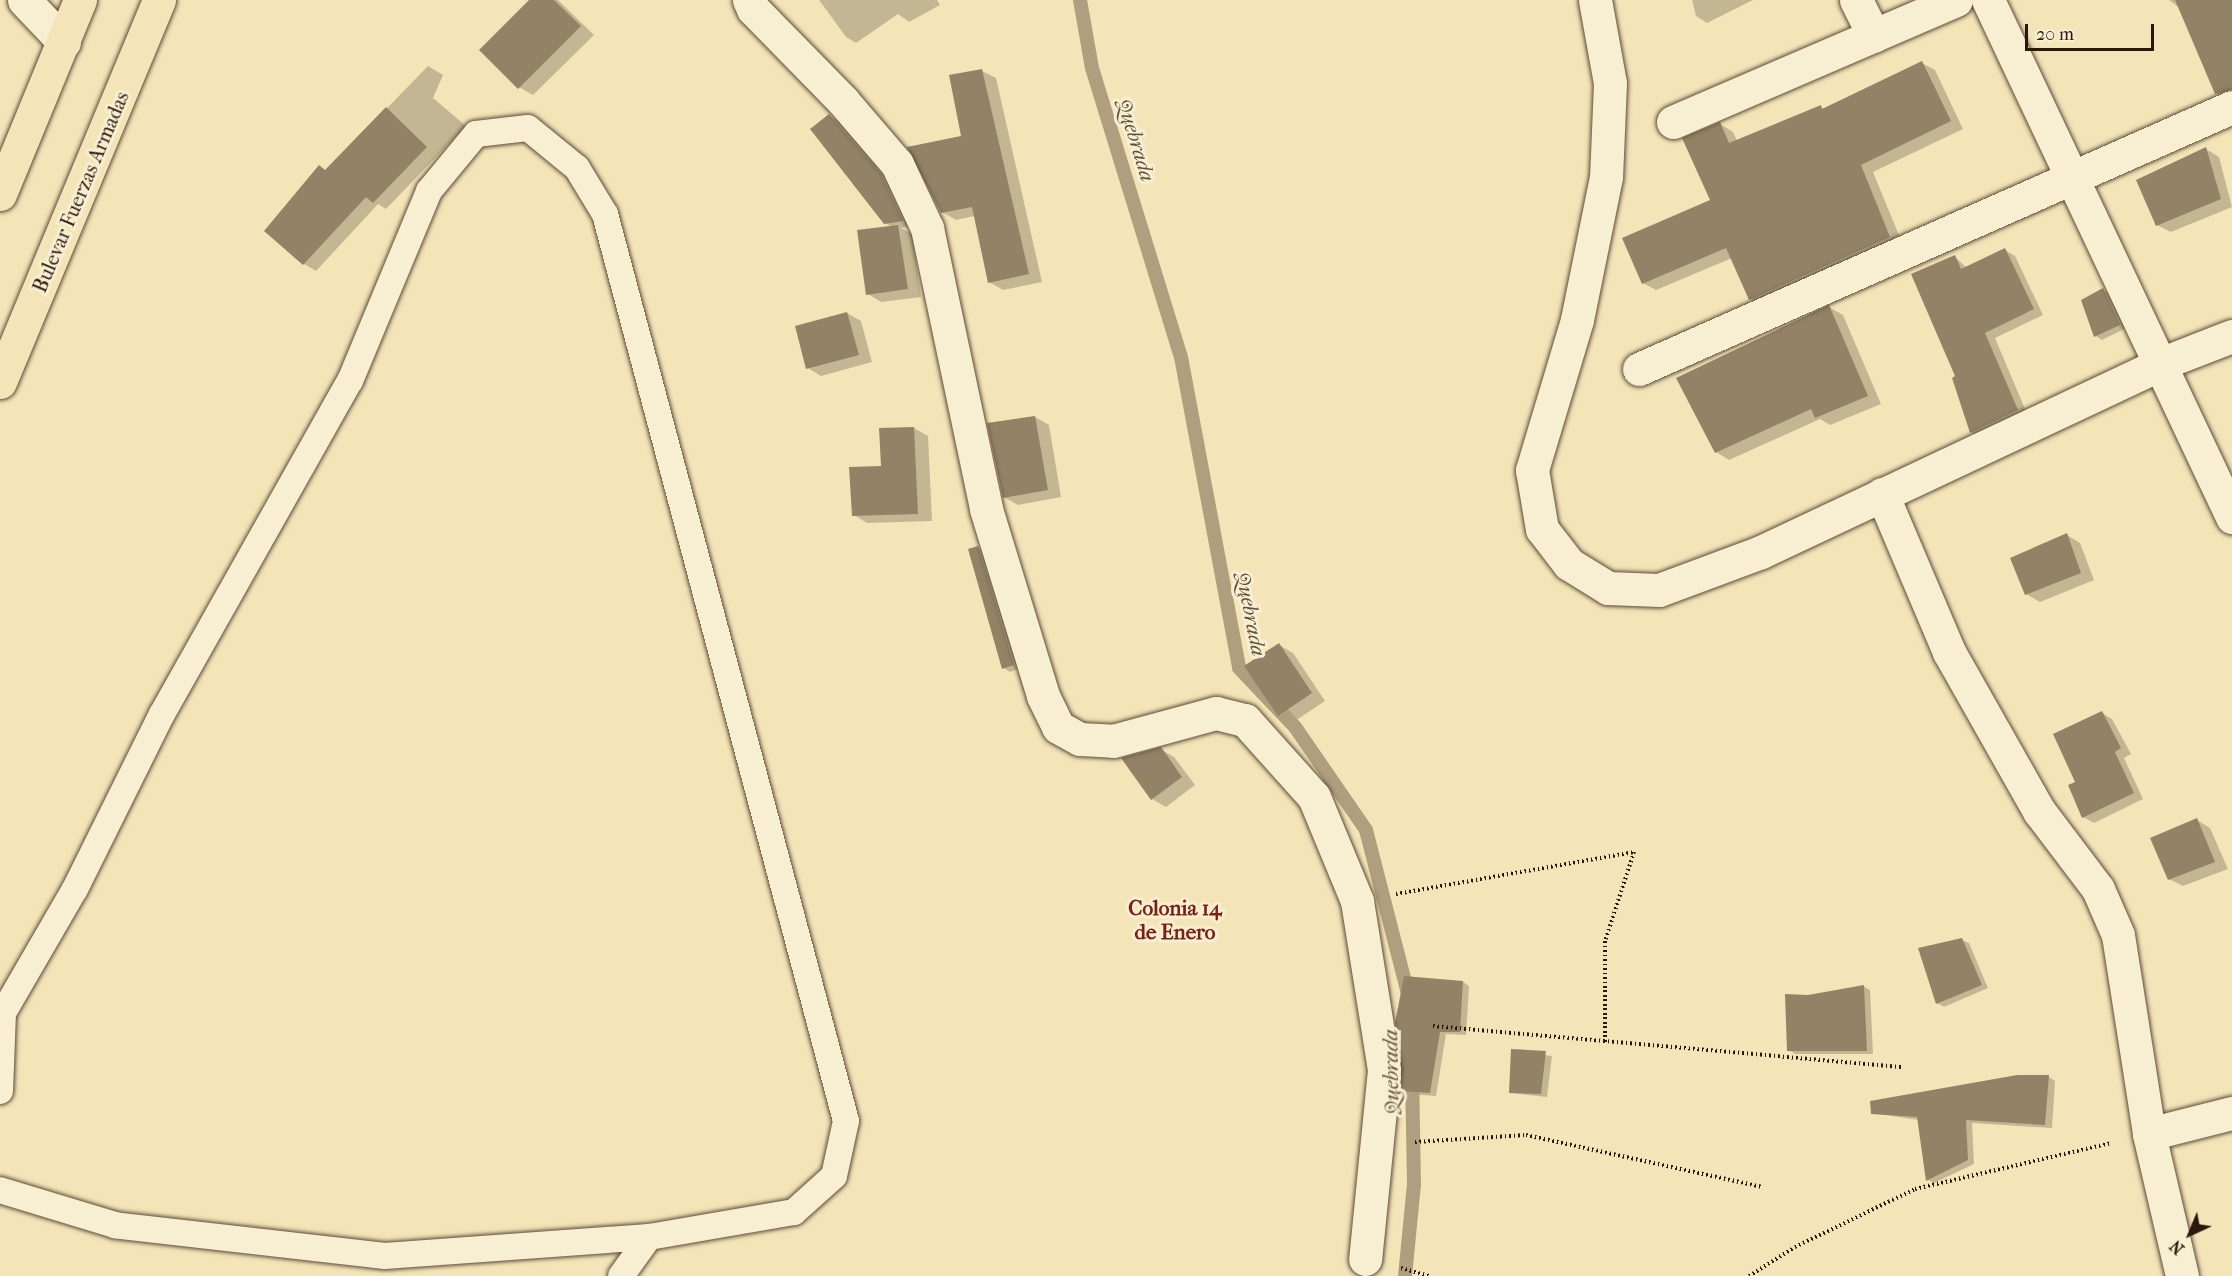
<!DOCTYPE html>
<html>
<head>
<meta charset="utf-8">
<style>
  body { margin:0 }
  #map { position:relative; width:2232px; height:1276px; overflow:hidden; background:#f4e5b8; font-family:"IM FELL French Canon",serif }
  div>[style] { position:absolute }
  .shadow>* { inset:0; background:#0003 }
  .stream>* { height:14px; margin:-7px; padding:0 7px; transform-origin:7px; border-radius:7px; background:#af9f7e }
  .building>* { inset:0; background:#938366 }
  .path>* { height:4px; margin-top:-2px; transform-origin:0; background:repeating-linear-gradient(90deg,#2a180d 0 1.5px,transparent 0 4.5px) }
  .roads { filter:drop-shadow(0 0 2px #5c4b38) drop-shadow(0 0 2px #5c4b38) }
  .service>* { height:26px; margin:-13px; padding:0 13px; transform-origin:13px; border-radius:13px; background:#f8eed1 }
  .minor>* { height:33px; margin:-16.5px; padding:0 16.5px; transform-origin:16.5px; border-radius:16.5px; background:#f8eed1 }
  .trunk>* { height:33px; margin:-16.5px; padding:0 16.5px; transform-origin:16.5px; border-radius:16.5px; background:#f4e5b8 }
  span { translate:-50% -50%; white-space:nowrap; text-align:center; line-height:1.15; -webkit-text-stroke:6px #f8eed1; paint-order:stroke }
  .street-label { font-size:20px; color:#2a180d }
  .water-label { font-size:21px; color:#5f4e3a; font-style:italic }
  .neighbourhood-label { font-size:21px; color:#7a1f14; font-weight:700 }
  .north { position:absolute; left:2160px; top:1204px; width:60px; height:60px; -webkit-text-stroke:4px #f8eed1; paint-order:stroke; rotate:224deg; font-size:16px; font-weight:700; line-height:24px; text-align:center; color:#2a180d }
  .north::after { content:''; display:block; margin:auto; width:21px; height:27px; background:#2a180d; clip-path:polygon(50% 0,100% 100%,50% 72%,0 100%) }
  .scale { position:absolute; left:2025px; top:24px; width:129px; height:27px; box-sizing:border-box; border:3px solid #2a180d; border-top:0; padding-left:8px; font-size:18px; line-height:21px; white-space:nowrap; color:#2a180d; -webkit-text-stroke:4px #f8eed1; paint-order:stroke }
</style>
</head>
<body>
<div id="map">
  <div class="shadow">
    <i style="clip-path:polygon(531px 0,558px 0,594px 35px,533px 95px,519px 87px)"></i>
    <i style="clip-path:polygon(819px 0,937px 0,940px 5px,909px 22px,898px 14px,856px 43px,846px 37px)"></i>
    <i style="clip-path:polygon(1692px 0,1753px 0,1707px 23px,1696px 16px)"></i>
    <i style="clip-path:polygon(2169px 0,2232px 0,2232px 100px,2216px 93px,2181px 9px)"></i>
    <i style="clip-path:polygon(1922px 63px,1935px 70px,1963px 129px,1873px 172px,1903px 245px,1763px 306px,1750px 299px,1732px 258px,1656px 290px,1643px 283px,1712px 201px,1720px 124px,1733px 132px,1737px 141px,1821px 107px,1825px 110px)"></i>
    <i style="clip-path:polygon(428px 66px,443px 75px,433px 98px,466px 126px,386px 209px,378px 204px,316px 271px,304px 264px,326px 171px)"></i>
    <i style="clip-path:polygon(982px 71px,996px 78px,1042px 282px,1003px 290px,989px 282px,975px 216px,956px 220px,942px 212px)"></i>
    <i style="clip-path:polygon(830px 116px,840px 122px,892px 182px,912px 226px,901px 228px,912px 234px,921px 297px,881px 302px,868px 294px,892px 227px,885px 223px)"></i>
    <i style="clip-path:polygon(2206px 149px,2219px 157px,2232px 207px,2171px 232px,2157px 225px)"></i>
    <i style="clip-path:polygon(2005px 250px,2015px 256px,2043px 315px,1995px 338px,2028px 416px,1981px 437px,1971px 432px,1957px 377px,1955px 257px,1967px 268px)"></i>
    <i style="clip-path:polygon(2103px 290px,2110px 294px,2126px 328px,2102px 340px,2096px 336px)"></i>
    <i style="clip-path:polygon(1829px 307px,1843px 315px,1881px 404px,1830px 425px,1820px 419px,1729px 460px,1716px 452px)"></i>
    <i style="clip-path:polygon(847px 313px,861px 321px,872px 362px,821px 376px,808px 368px)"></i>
    <i style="clip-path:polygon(1035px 417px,1049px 425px,1061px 497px,1018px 505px,1004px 497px)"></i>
    <i style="clip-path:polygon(914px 428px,928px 436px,932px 521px,867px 523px,854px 515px,882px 467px)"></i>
    <i style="clip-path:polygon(2067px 535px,2080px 543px,2094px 580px,2040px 602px,2026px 594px)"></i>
    <i style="clip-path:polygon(977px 548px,984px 551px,1020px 668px,1010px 672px,1004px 668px)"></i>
    <i style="clip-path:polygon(1279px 645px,1293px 653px,1325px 701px,1292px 723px,1279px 715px)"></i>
    <i style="clip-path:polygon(2102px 713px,2112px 719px,2131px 754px,2124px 758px,2143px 799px,2094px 823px,2083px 817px,2077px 782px)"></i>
    <i style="clip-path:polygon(1160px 749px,1174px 757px,1195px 785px,1166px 807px,1152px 799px)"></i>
    <i style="clip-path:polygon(2197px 820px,2210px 828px,2228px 869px,2183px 886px,2169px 879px)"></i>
    <i style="clip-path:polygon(1962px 940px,1969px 943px,1988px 988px,1944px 1007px,1937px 1003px,1920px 949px)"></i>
    <i style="clip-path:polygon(1463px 982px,1469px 986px,1466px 1035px,1446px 1034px,1436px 1096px,1409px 1094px,1402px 1090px,1403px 1032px,1398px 1029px)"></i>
    <i style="clip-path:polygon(1863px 986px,1870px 990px,1873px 1054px,1795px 1054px,1789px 1050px,1808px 996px)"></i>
    <i style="clip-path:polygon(1513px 1051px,1552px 1056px,1547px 1097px,1511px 1093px)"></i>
    <i style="clip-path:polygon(2049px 1077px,2055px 1081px,2052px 1128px,1972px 1123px,1974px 1164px,1934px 1183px,1928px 1180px,1919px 1120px,1872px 1113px)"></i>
  </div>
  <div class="stream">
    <i style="left:1080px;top:0;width:69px;rotate:80deg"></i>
    <i style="left:1092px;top:68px;width:302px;rotate:72.9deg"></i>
    <i style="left:1181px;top:357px;width:316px;rotate:79.4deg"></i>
    <i style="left:1239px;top:668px;width:81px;rotate:46.5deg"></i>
    <i style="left:1295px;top:727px;width:125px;rotate:55.4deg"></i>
    <i style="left:1366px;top:830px;width:168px;rotate:75.6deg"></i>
    <i style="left:1405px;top:1276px;width:91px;rotate:-84.4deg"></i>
    <i style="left:1414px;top:1185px;width:110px;rotate:-91deg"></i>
  </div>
  <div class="building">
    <i style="clip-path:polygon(529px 0,554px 0,581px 26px,518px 89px,479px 50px)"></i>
    <i style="clip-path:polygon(2175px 0,2232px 0,2232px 89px,2215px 94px)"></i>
    <i style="clip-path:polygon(1922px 61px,1951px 121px,1861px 165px,1890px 237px,1749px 300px,1726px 248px,1642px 284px,1622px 238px,1710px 200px,1682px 138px,1720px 122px,1729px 143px,1821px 105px,1822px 109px)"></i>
    <i style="clip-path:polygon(982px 69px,1029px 274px,988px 283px,972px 207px,941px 213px,907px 147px,961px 136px,949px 75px)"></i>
    <i style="clip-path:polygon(386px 107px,427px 147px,373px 203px,366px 197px,303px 265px,264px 231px,319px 165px,325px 170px)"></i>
    <i style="clip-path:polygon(829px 114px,881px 174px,903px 221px,884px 224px,810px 129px)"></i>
    <i style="clip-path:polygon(2206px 147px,2221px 199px,2156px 226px,2136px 180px)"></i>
    <i style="clip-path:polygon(898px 225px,908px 289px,866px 295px,857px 230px)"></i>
    <i style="clip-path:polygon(2005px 248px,2034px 309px,1985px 333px,2018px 410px,1970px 433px,1952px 378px,1955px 376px,1911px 274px,1955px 255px,1961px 269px)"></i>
    <i style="clip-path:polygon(2103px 288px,2120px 325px,2094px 337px,2081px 300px)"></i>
    <i style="clip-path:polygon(1829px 305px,1868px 396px,1815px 418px,1811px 409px,1715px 453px,1676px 378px)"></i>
    <i style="clip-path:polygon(847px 312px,859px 355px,806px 369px,795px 326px)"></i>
    <i style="clip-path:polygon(1035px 416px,1048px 490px,1003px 498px,987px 423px)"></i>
    <i style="clip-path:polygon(914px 427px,918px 514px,852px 516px,849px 467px,881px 466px,879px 428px)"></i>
    <i style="clip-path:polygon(2067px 533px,2081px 573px,2025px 595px,2010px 558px)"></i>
    <i style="clip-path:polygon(978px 546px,1014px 665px,1002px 669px,968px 549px)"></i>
    <i style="clip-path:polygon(1279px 643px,1312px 693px,1278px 716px,1244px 666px)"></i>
    <i style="clip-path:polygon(2102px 711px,2121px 748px,2115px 752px,2134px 793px,2082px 818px,2068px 785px,2075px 782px,2053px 734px)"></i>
    <i style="clip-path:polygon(1161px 747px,1182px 777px,1151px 800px,1121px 758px)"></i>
    <i style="clip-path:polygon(2197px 818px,2215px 862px,2168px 880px,2150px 838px)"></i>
    <i style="clip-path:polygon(1962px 938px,1982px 985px,1936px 1004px,1918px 948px)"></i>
    <i style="clip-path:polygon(1404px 976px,1463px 981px,1460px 1032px,1440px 1032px,1430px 1093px,1401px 1091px,1401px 1030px,1397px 1030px,1395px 1023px)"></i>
    <i style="clip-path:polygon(1864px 985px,1867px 1051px,1787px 1051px,1785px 994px,1808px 995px)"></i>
    <i style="clip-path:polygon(1511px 1049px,1546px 1051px,1541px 1094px,1509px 1093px)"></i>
    <i style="clip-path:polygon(2017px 1075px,2049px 1075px,2045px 1125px,1966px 1120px,1968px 1160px,1926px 1181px,1917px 1117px,1871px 1114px,1870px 1101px)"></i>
  </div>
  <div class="path">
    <i style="left:1396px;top:894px;width:242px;rotate:-10deg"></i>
    <i style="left:1634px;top:852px;width:94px;rotate:108deg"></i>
    <i style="left:1605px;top:941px;width:101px;rotate:90deg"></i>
    <i style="left:1433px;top:1026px;width:472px;rotate:5deg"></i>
    <i style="left:1415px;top:1142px;width:111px;rotate:-3.6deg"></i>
    <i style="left:1526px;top:1135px;width:242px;rotate:12.4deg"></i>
    <i style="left:1401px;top:1268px;width:29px;rotate:16deg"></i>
    <i style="left:1749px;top:1276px;width:54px;rotate:-32.2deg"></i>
    <i style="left:1795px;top:1247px;width:133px;rotate:-25.8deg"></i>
    <i style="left:1915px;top:1189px;width:201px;rotate:-13.2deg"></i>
  </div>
  <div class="roads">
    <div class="service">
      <i style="left:0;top:1091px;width:78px;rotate:-87.8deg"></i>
      <i style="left:3px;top:1013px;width:143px;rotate:-59.9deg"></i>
      <i style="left:75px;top:889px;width:195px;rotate:-63.6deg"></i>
      <i style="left:162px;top:714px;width:382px;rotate:-60.6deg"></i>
      <i style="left:350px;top:381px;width:206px;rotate:-67.4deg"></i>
      <i style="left:429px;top:191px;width:74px;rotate:-50.5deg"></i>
      <i style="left:476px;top:134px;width:52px;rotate:-6.6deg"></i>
      <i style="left:528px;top:128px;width:63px;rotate:39.2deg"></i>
      <i style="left:577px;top:168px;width:54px;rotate:58.7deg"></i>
      <i style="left:605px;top:214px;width:938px;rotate:75.12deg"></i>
      <i style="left:846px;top:1121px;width:56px;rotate:102.3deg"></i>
      <i style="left:834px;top:1176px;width:54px;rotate:138deg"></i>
      <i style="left:794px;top:1212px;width:147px;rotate:170.2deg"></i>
      <i style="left:649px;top:1237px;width:265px;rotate:175.9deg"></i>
      <i style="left:385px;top:1256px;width:272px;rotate:-173.5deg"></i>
      <i style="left:115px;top:1225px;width:120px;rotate:-163.1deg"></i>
      <i style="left:621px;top:1276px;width:48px;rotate:-54.3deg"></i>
    </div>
    <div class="minor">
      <i style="left:24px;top:0;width:58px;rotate:46.4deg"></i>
      <i style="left:749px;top:0;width:10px;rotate:66deg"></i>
      <i style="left:753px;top:9px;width:129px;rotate:45.6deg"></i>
      <i style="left:843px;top:101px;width:83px;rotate:49.4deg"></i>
      <i style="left:897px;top:164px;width:71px;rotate:64.9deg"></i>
      <i style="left:927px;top:228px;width:287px;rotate:78.1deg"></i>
      <i style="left:986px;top:509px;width:195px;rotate:73deg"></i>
      <i style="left:1043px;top:696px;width:34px;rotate:64deg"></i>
      <i style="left:1058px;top:727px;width:25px;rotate:29deg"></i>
      <i style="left:1080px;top:739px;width:33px;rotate:3deg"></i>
      <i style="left:1113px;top:741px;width:107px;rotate:-15.2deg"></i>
      <i style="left:1216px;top:713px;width:30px;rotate:14deg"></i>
      <i style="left:1245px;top:720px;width:103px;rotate:48.1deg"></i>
      <i style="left:1314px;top:797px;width:113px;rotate:67.5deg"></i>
      <i style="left:1357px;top:901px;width:171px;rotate:80.9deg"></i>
      <i style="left:1384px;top:1070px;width:190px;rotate:95.7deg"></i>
      <i style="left:1595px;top:0;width:84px;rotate:79.8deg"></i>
      <i style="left:1610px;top:83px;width:94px;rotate:92.4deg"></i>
      <i style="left:1606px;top:177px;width:146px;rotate:101.5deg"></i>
      <i style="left:1577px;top:320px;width:157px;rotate:106.7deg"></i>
      <i style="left:1532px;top:470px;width:60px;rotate:80.4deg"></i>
      <i style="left:1542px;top:529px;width:44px;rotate:52.4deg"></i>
      <i style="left:1569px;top:564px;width:46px;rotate:31.6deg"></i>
      <i style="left:1608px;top:588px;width:51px;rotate:2.2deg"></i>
      <i style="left:1659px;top:590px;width:109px;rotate:-20.4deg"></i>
      <i style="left:1761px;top:552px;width:441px;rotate:-25.2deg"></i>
      <i style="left:2160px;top:364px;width:77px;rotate:-21.3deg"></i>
      <i style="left:1856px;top:0;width:40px;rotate:63.4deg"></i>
      <i style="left:1988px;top:0;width:572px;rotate:64.73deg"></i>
      <i style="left:1673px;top:122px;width:308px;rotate:-23.3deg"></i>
      <i style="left:1639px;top:369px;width:648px;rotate:-23.84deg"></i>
      <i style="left:1882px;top:494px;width:172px;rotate:67deg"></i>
      <i style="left:1949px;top:652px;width:183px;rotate:60.5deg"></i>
      <i style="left:2039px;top:811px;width:98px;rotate:52.9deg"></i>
      <i style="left:2098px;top:889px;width:50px;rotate:66.5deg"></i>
      <i style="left:2118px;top:935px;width:201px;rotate:81.1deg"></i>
      <i style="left:2149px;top:1134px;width:146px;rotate:76.9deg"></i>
      <i style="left:2149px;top:1134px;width:86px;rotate:-14.2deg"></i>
    </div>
    <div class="trunk">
      <i style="left:0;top:194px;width:210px;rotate:-67.6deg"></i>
      <i style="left:0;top:382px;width:414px;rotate:-67.4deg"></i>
    </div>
  </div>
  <div class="street-label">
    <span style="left:81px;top:192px;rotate:-67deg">Bulevar Fuerzas Armadas</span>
  </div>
  <div class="water-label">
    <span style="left:1136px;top:140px;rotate:73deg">Quebrada</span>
    <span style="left:1251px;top:614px;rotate:79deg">Quebrada</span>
    <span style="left:1391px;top:1072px;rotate:-91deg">Quebrada</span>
  </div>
  <div class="neighbourhood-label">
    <span style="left:1175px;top:920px">Colonia 14<br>de Enero</span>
  </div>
  <div class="north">N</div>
  <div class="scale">20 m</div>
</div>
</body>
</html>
